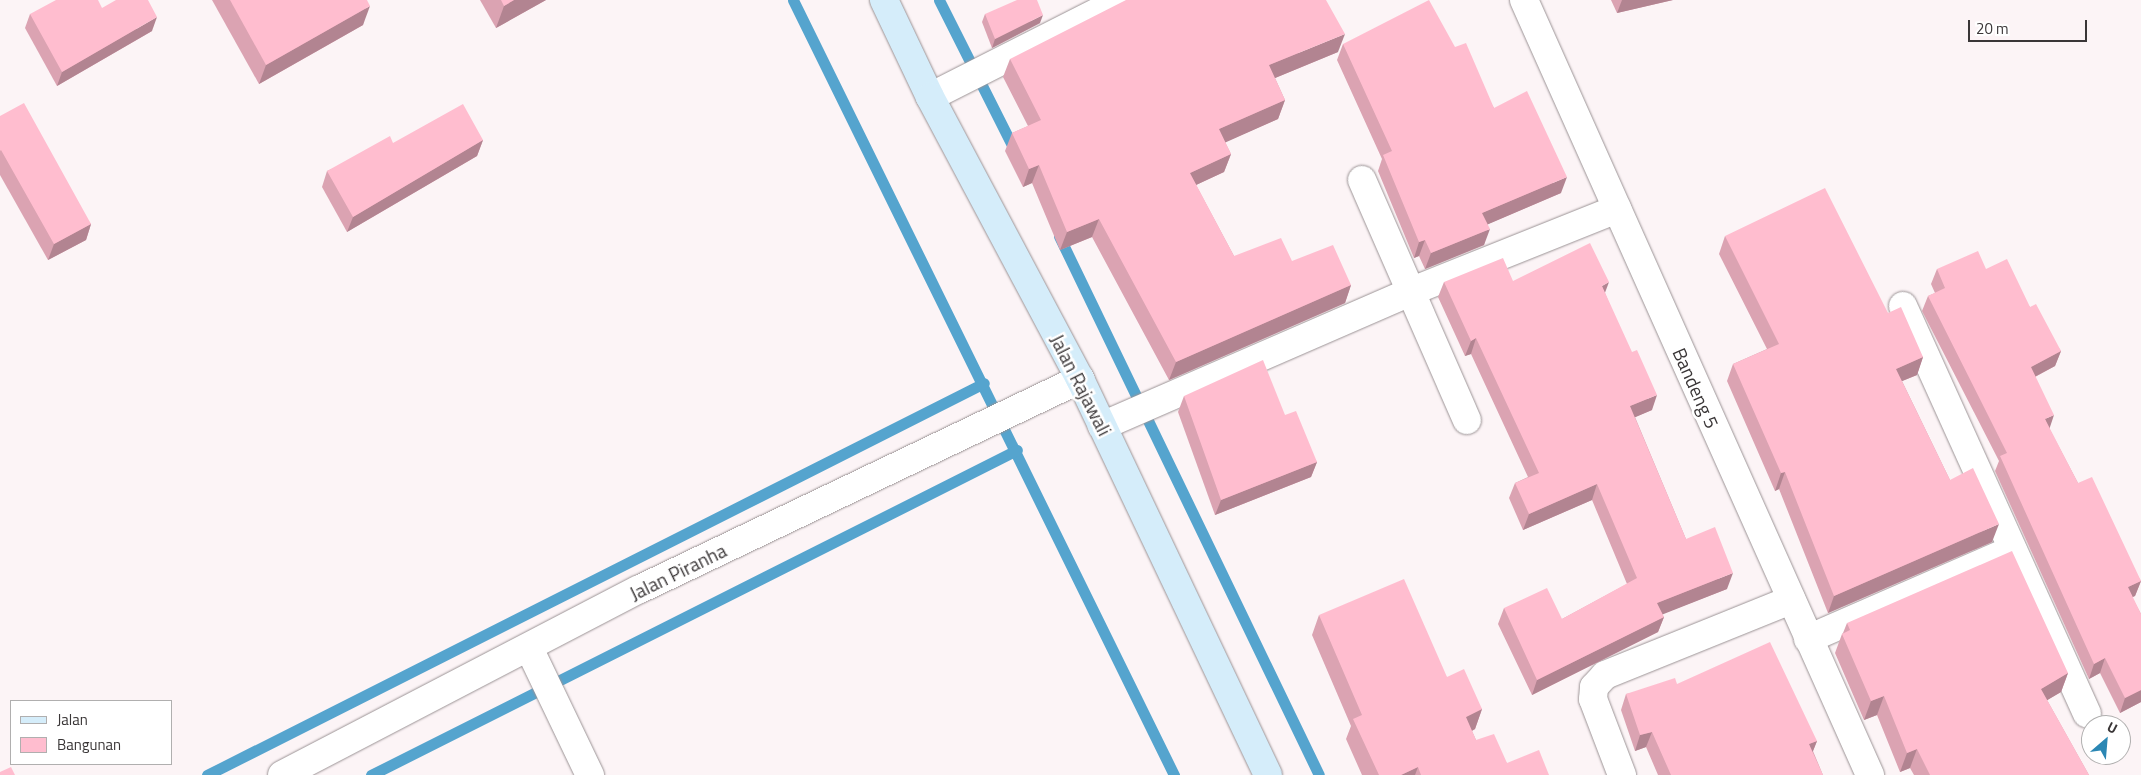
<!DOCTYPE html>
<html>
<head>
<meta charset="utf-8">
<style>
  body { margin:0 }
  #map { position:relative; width:2141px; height:775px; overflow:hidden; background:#fcf4f6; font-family:"Titillium Web",sans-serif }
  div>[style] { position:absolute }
  .stream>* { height:11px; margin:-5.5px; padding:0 5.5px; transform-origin:5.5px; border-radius:5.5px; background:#55a4ce }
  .roads { filter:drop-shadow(0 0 1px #9b9395) drop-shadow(0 0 1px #9b9395) }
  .street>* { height:28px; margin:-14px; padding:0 14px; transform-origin:14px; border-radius:14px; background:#fff }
  .secondary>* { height:28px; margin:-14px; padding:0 14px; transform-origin:14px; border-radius:14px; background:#d5edfa }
  .wall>* { inset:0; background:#dba3b2 }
  .shaded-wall>* { inset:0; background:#b28491 }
  .building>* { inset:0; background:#ffbdcf }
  span { translate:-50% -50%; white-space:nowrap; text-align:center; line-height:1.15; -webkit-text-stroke:5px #fff; paint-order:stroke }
  .street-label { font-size:19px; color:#3a3637 }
  .legend { position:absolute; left:10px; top:700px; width:162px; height:65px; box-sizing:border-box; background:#fff; border:1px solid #b0afaf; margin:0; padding:6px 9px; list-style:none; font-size:15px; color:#3a3637 }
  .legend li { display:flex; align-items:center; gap:10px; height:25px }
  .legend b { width:25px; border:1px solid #b0afaf }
  .north { position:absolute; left:2081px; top:715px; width:50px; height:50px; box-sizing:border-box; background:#fff; border:1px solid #b0afaf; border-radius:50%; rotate:27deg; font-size:14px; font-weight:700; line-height:20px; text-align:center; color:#3a3637 }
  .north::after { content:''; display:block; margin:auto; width:18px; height:22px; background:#2b87b4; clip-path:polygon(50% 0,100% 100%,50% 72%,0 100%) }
  .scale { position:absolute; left:1968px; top:20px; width:119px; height:22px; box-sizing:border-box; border:2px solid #3a3637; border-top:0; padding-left:6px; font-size:15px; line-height:18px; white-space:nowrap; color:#3a3637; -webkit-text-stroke:4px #fff; paint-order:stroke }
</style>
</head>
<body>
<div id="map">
  <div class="stream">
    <i style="left:793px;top:0;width:864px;rotate:63.82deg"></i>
    <i style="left:939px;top:0;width:171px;rotate:63.3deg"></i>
    <i style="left:1059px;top:236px;width:598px;rotate:64.25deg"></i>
    <i style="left:207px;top:775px;width:870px;rotate:-26.77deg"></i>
    <i style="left:371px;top:775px;width:723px;rotate:-26.71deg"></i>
  </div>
  <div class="roads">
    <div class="street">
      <i style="left:1524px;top:0;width:849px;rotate:65.94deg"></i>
      <i style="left:930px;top:97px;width:214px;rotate:-26.9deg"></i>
      <i style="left:1362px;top:180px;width:262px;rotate:66.4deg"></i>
      <i style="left:1903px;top:306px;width:447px;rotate:65.7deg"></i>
      <i style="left:1102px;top:426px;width:338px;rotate:-23.5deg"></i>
      <i style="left:1412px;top:291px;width:221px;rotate:-21.8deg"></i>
      <i style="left:1808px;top:639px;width:223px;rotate:-23.6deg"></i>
      <i style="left:530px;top:650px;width:139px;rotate:64.4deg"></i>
      <i style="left:282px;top:775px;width:403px;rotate:-27.5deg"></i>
      <i style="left:640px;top:589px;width:488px;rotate:-25.5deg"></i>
      <i style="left:1622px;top:775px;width:81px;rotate:-110.9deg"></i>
      <i style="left:1593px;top:699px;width:12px;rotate:-85deg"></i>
      <i style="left:1594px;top:687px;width:16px;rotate:-47deg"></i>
      <i style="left:1605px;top:675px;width:201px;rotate:-22deg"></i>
    </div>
    <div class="secondary">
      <i style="left:884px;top:0;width:107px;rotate:64.6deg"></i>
      <i style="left:930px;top:97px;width:319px;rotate:62deg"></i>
      <i style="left:1080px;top:379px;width:438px;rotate:64.6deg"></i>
    </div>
  </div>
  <div class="wall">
    <i style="clip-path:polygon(212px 0,367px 0,363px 25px,259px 84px)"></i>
    <i style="clip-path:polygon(480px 0,546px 0,496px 28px)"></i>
    <i style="clip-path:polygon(1611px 0,1673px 0,1617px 13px)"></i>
    <i style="clip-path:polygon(30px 14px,152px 31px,57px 86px,25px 28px)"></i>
    <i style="clip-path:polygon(985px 14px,1040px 23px,992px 48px,982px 22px)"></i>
    <i style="clip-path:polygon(1343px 44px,1455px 47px,1494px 108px,1561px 193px,1488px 224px,1484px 245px,1425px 269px,1419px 256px,1414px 258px,1378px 171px,1382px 159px,1337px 60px)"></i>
    <i style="clip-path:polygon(1338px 52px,1275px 78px,1285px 100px,1278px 119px,1225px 142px,1231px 154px,1224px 172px,1196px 185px,1234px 256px,1292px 261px,1351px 285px,1345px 303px,1169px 380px,1092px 237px,1060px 250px,1032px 183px,1023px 187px,1005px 151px,1012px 133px,1028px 126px,1003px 77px,1010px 59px)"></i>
    <i style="clip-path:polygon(0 116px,91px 224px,86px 240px,48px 260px,0 175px)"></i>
    <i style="clip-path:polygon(483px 140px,477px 156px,347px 232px,322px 187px,327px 171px,393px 143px)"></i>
    <i style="clip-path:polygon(1725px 236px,1888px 313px,1923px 357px,1917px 375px,1902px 381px,1950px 480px,1992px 542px,1828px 613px,1779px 489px,1775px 491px,1727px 381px,1733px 364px,1767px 349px,1719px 254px)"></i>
    <i style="clip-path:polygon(1937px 269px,1986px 269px,2030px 307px,2061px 351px,2055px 366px,2035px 377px,2049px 428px,2078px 483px,2141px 581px,2135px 596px,2132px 597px,2141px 614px,2141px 702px,2120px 713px,2100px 673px,2089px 679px,1995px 471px,1999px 461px,1922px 311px,1928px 296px,1935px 293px,1931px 284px)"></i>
    <i style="clip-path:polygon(1513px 281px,1605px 293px,1652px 410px,1635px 417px,1686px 539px,1727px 589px,1662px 614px,1664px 617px,1658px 632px,1532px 695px,1498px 624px,1504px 608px,1562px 619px,1627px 584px,1592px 500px,1523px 530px,1509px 498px,1515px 483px,1528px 477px,1471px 354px,1465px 356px,1438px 297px,1444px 282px)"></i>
    <i style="clip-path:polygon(1184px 396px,1285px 415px,1317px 462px,1311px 477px,1215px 515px,1178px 412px)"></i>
    <i style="clip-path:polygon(1319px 615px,1447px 677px,1482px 709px,1475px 729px,1472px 731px,1476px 740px,1507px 763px,1549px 775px,1362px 775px,1346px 739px,1351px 726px,1312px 635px)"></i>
    <i style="clip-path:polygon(1847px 623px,2068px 673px,2061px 692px,2047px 700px,2089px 775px,1914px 775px,1910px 768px,1900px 772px,1877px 715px,1864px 720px,1835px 653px,1842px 634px,1843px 633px)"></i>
    <i style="clip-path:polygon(1677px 684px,1817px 741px,1813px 751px,1823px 775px,1658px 775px,1646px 747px,1635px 751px,1621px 710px,1626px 694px)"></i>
  </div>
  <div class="shaded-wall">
    <i style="clip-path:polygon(514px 0,546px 0,496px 28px,504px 6px)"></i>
    <i style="clip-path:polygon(1622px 0,1673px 0,1617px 13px)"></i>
    <i style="clip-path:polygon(370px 6px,363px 25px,259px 84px,266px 65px)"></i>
    <i style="clip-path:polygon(1043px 15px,1040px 23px,992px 48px,995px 39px)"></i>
    <i style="clip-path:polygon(157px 17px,152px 31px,57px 86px,62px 72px)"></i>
    <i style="clip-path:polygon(1345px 34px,1338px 52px,1263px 83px,1269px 65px)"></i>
    <i style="clip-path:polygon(1285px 100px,1278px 119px,1213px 148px,1219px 129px)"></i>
    <i style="clip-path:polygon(483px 140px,477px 156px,347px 232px,353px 217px)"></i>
    <i style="clip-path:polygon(1231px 154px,1224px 172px,1183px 191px,1190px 173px)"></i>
    <i style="clip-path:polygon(1039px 165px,1032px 183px,1023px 187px,1029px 169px)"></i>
    <i style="clip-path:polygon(1567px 177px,1561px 193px,1477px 229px,1482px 213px)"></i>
    <i style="clip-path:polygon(1099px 219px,1092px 237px,1060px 250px,1067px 232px)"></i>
    <i style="clip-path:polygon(91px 224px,86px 240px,48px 260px,54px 244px)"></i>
    <i style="clip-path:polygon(1490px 229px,1484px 245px,1425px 269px,1431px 253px)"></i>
    <i style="clip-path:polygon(1425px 240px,1419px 256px,1414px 258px,1419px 242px)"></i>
    <i style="clip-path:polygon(1609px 282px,1603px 298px,1602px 286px)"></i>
    <i style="clip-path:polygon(1351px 285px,1345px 303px,1169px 380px,1176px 362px)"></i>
    <i style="clip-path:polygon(1476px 338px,1471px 354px,1465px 356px,1471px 341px)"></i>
    <i style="clip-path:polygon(2061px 351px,2055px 366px,2025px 382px,2031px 367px)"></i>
    <i style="clip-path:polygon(1923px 357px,1917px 375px,1890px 386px,1896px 369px)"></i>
    <i style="clip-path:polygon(1657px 395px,1652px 410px,1624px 422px,1630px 406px)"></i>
    <i style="clip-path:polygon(2054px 415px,2049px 430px,2045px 419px)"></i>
    <i style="clip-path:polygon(1317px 462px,1311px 477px,1215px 515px,1221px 500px)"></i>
    <i style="clip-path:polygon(1785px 472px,1779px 489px,1775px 491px,1781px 473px)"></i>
    <i style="clip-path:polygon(1597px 484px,1592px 500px,1523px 530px,1529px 514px)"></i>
    <i style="clip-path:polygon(1999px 524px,1992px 542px,1828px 613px,1834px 596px)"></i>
    <i style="clip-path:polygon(1733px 573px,1727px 589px,1651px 619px,1657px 603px)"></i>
    <i style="clip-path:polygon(2141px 581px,2135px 596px,2122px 602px,2128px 587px)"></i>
    <i style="clip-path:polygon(1664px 617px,1658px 632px,1532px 695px,1537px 680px)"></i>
    <i style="clip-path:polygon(2105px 658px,2100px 673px,2089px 679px,2094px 664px)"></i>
    <i style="clip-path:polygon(2068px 673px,2061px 692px,2034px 708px,2041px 689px)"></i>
    <i style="clip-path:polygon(2141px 690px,2141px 702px,2120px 713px,2125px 698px)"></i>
    <i style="clip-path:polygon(1884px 696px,1877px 715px,1864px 720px,1871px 701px)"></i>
    <i style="clip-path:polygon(1482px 709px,1475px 729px,1458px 738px,1466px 717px)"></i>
    <i style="clip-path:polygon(1652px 732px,1646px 747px,1635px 751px,1640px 735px)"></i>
    <i style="clip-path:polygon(1817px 741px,1811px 756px,1809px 744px)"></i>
    <i style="clip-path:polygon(1917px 749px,1910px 768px,1900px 772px,1907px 753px)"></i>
    <i style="clip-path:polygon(1418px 767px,1415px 775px,1401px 775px)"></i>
  </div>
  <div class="building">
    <i style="clip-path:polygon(56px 0,98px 0,102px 8px,116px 0,148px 0,157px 17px,62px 72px,30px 14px)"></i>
    <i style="clip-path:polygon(230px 0,367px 0,370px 6px,266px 65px)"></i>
    <i style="clip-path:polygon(501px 0,514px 0,504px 6px)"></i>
    <i style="clip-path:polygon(1017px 0,1037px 0,1043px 15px,995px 39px,985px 14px)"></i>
    <i style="clip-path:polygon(1126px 0,1326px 0,1345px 34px,1269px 65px,1285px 100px,1219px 129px,1231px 154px,1190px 173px,1234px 256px,1281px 238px,1292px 261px,1333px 245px,1351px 285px,1176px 362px,1099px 219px,1067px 232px,1039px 165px,1029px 169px,1012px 133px,1041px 120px,1010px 59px)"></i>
    <i style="clip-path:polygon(1429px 0,1455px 47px,1466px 43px,1494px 108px,1527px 91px,1567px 177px,1482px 213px,1490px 229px,1431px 253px,1425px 240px,1419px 242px,1383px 155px,1392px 151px,1343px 44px)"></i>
    <i style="clip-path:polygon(24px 103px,91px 224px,54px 244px,1px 150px,0 151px,0 116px)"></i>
    <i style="clip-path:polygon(463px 104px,483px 140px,353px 217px,327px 171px,390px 136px,393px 143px)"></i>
    <i style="clip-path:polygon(1825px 188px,1888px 313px,1901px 307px,1923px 357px,1896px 369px,1950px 480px,1973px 468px,1999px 524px,1834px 596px,1785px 472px,1781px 473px,1733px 364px,1779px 344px,1725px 236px)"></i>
    <i style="clip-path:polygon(1590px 243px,1609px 282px,1602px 286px,1632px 352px,1637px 350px,1657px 395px,1630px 406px,1686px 539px,1715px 527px,1733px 573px,1657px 603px,1664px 617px,1537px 680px,1504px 608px,1547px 588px,1562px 619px,1637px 578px,1597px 484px,1529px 514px,1515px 483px,1539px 473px,1476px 338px,1471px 341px,1444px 282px,1503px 258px,1513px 281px)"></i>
    <i style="clip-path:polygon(1978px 251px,1986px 269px,2007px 259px,2030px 307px,2036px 304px,2061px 351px,2031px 367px,2054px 415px,2045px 419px,2078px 483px,2092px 477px,2141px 581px,2128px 587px,2141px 614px,2141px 690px,2125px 698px,2105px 658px,2094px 664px,2000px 456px,2007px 453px,1928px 296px,1945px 288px,1937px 269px)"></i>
    <i style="clip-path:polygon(1263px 360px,1285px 415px,1296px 411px,1317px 462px,1221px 500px,1184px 396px)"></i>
    <i style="clip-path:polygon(2012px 551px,2068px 673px,2041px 689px,2089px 775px,1930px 775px,1917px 749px,1907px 753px,1884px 696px,1871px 701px,1842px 634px,1850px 630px,1847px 623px)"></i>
    <i style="clip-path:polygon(1404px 579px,1447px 677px,1464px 669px,1482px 709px,1466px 717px,1476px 740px,1494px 734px,1507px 763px,1539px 750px,1549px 775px,1421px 775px,1418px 767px,1401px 775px,1379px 775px,1353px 719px,1362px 715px,1319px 615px)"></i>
    <i style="clip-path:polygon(1770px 642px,1817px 741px,1809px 744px,1823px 775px,1671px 775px,1652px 732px,1640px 735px,1626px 694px,1675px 678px,1677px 684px)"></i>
    <i style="clip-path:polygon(11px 767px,15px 775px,0 775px,0 772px)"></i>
  </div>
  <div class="street-label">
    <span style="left:1081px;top:385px;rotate:63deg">Jalan Rajawali</span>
    <span style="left:1696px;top:388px;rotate:66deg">Bandeng 5</span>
    <span style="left:678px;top:572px;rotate:-26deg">Jalan Piranha</span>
  </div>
  <ul class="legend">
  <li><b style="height:6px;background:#d5edfa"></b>Jalan</li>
  <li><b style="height:14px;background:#ffbdcf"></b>Bangunan</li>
  </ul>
  <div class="north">U</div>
  <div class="scale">20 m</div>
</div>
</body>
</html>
